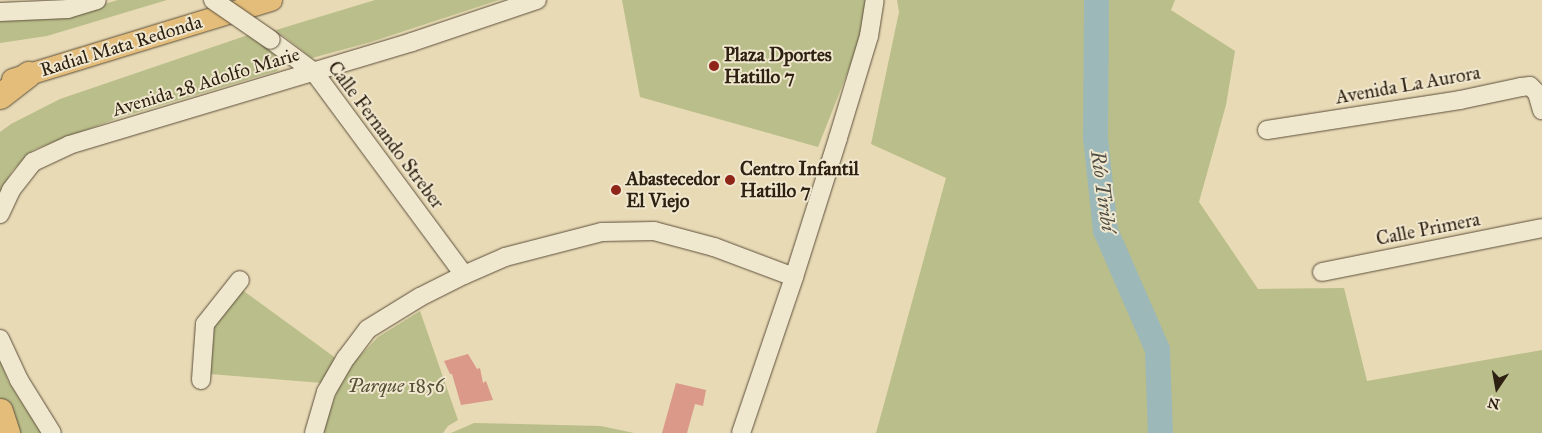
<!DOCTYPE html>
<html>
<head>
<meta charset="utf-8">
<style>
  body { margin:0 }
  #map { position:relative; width:1542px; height:433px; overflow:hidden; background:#e8dab5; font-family:"IM FELL Great Primer",serif }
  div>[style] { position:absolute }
  .green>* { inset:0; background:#babe8a }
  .river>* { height:25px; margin:-12.5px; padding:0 12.5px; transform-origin:12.5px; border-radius:12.5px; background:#9cb8b9 }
  .building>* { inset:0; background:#da9989 }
  .roads { filter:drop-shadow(0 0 1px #5c4f3b) drop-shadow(0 0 1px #5c4f3b) }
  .minor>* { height:18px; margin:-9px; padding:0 9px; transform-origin:9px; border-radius:9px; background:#f0e7cf }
  .major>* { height:21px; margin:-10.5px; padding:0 10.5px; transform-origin:10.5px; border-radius:10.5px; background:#e4bd7a }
  .highway>* { height:25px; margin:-12.5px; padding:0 12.5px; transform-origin:12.5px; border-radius:12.5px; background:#e4bd7a }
  .bridges { filter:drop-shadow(0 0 1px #5c4f3b) drop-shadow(0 0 1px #5c4f3b) }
  .minor-bridge>* { height:18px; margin:-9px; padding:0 9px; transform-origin:9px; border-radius:9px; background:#f0e7cf }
  .dots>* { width:14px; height:14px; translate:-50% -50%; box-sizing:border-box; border:2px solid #f0e7cf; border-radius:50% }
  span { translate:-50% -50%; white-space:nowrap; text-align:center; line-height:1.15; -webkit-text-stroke:4px #f0e7cf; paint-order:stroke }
  .street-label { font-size:19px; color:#2e2112 }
  .poi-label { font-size:19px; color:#2e2112; font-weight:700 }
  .left { translate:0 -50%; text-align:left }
  .park-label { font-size:19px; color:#585036; font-style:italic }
  .water-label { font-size:20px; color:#4f4e44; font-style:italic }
  .north { position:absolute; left:1472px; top:363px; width:50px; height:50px; -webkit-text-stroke:4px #f0e7cf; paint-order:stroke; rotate:192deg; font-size:14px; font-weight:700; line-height:20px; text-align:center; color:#2e2112 }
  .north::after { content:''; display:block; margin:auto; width:18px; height:22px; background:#2e2112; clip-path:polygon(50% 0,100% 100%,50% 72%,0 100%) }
</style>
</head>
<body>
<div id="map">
  <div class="green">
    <i style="clip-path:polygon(118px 0,167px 0,47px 36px,0 43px,0 17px,61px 16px)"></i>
    <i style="clip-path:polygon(375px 0,499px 0,371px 42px,312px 58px,276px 30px)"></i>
    <i style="clip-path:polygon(622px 0,867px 0,860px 41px,818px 147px,640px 97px)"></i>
    <i style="clip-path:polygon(897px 0,1175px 0,1171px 10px,1235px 51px,1226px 105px,1199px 202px,1258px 289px,1344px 288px,1367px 381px,1542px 350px,1542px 433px,876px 433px,946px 178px,871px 144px,899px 12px)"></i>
    <i style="clip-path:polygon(248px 35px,281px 59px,282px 64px,277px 71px,118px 118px,33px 150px,12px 171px,0 194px,0 132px,11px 124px,60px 99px)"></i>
    <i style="clip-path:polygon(241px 289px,337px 359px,322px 383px,210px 374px,212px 326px)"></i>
    <i style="clip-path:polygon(420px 311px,458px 420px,448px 426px,443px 433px,322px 433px,338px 389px,355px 361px,378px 337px)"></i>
    <i style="clip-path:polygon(0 360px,8px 381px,41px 433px,0 433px)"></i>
    <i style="clip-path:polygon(474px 423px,601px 426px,634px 433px,451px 433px)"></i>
  </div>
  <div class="river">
    <i style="left:1096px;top:0;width:137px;rotate:90.4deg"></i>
    <i style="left:1095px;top:137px;width:94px;rotate:83.9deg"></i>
    <i style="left:1105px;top:230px;width:130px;rotate:66.4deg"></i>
    <i style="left:1157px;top:349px;width:84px;rotate:88deg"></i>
  </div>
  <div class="building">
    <i style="clip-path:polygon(468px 354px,477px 369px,480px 368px,483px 383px,486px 381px,493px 400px,461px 405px,452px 374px,450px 374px,444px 361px)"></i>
    <i style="clip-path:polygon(676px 383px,706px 390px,703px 406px,695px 404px,687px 433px,662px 433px)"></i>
  </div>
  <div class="roads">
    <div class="minor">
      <i style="left:0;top:12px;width:68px;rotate:-2.5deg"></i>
      <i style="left:68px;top:9px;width:30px;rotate:-17deg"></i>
      <i style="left:271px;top:40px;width:54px;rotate:36.7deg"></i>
      <i style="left:314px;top:72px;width:252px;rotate:53.5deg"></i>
      <i style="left:1267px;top:130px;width:195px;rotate:-8.8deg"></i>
      <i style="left:1460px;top:100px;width:62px;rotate:-12deg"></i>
      <i style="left:1521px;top:87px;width:9px;rotate:-6deg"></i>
      <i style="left:1530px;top:86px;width:10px;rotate:45deg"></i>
      <i style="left:1537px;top:93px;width:18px;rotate:74deg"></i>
      <i style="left:0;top:214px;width:26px;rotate:-65deg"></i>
      <i style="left:11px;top:190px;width:36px;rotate:-52deg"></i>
      <i style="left:33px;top:162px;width:40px;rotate:-25deg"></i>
      <i style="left:69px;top:145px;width:358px;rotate:-16.7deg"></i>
      <i style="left:412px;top:42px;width:132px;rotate:-18.6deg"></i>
      <i style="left:1322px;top:272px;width:224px;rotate:-11.3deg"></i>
      <i style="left:0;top:339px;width:45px;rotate:65.1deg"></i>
      <i style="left:19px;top:380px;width:62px;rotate:58.1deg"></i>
      <i style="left:201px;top:380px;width:56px;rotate:-85.9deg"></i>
      <i style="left:205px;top:324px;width:56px;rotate:-51.5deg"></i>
      <i style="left:314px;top:433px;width:43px;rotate:-73.7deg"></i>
      <i style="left:326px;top:392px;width:39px;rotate:-60deg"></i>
      <i style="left:346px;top:358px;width:36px;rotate:-53deg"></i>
      <i style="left:368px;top:329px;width:61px;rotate:-31.6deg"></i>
      <i style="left:420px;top:297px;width:49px;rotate:-26.6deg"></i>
      <i style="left:464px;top:275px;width:45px;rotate:-23.7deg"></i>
      <i style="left:505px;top:257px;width:100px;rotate:-14.5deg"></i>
      <i style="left:602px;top:232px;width:52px;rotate:-1.1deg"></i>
      <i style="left:654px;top:231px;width:62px;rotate:14.9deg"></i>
      <i style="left:714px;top:247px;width:85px;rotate:20.6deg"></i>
      <i style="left:741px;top:433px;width:165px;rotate:-71.2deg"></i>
      <i style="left:794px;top:277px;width:146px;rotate:-72.4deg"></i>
      <i style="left:838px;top:138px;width:107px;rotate:-73.1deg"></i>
      <i style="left:869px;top:36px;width:36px;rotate:-81deg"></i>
    </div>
    <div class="major">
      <i style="left:12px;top:79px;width:271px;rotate:-17deg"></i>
    </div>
    <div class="highway">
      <i style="left:0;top:96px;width:36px;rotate:-38deg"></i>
      <i style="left:0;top:411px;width:23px;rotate:72deg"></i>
    </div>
  </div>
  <div class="bridges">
    <div class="minor-bridge">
      <i style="left:213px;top:0;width:70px;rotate:34.6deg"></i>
    </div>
  </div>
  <div class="dots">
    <i style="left:714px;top:66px;background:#8f2418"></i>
    <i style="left:730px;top:180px;background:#8f2418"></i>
    <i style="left:616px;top:190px;background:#8f2418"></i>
  </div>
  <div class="street-label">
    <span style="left:121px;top:46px;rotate:-17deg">Radial Mata Redonda</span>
    <span style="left:206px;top:82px;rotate:-17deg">Avenida 28 Adolfo Marie</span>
    <span style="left:1408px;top:85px;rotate:-10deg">Avenida La Aurora</span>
    <span style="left:386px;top:135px;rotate:53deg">Calle Fernando Streber</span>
    <span style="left:1428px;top:229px;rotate:-11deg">Calle Primera</span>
  </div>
  <div class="poi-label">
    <span class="left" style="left:724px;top:66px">Plaza Dportes<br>Hatillo 7</span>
    <span class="left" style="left:740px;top:180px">Centro Infantil<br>Hatillo 7</span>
    <span class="left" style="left:626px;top:190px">Abastecedor<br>El Viejo</span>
  </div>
  <div class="park-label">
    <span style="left:396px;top:386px">Parque 1856</span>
  </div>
  <div class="water-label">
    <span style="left:1103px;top:191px;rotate:82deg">Río Tiribí</span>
  </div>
  <div class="north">N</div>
</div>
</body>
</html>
